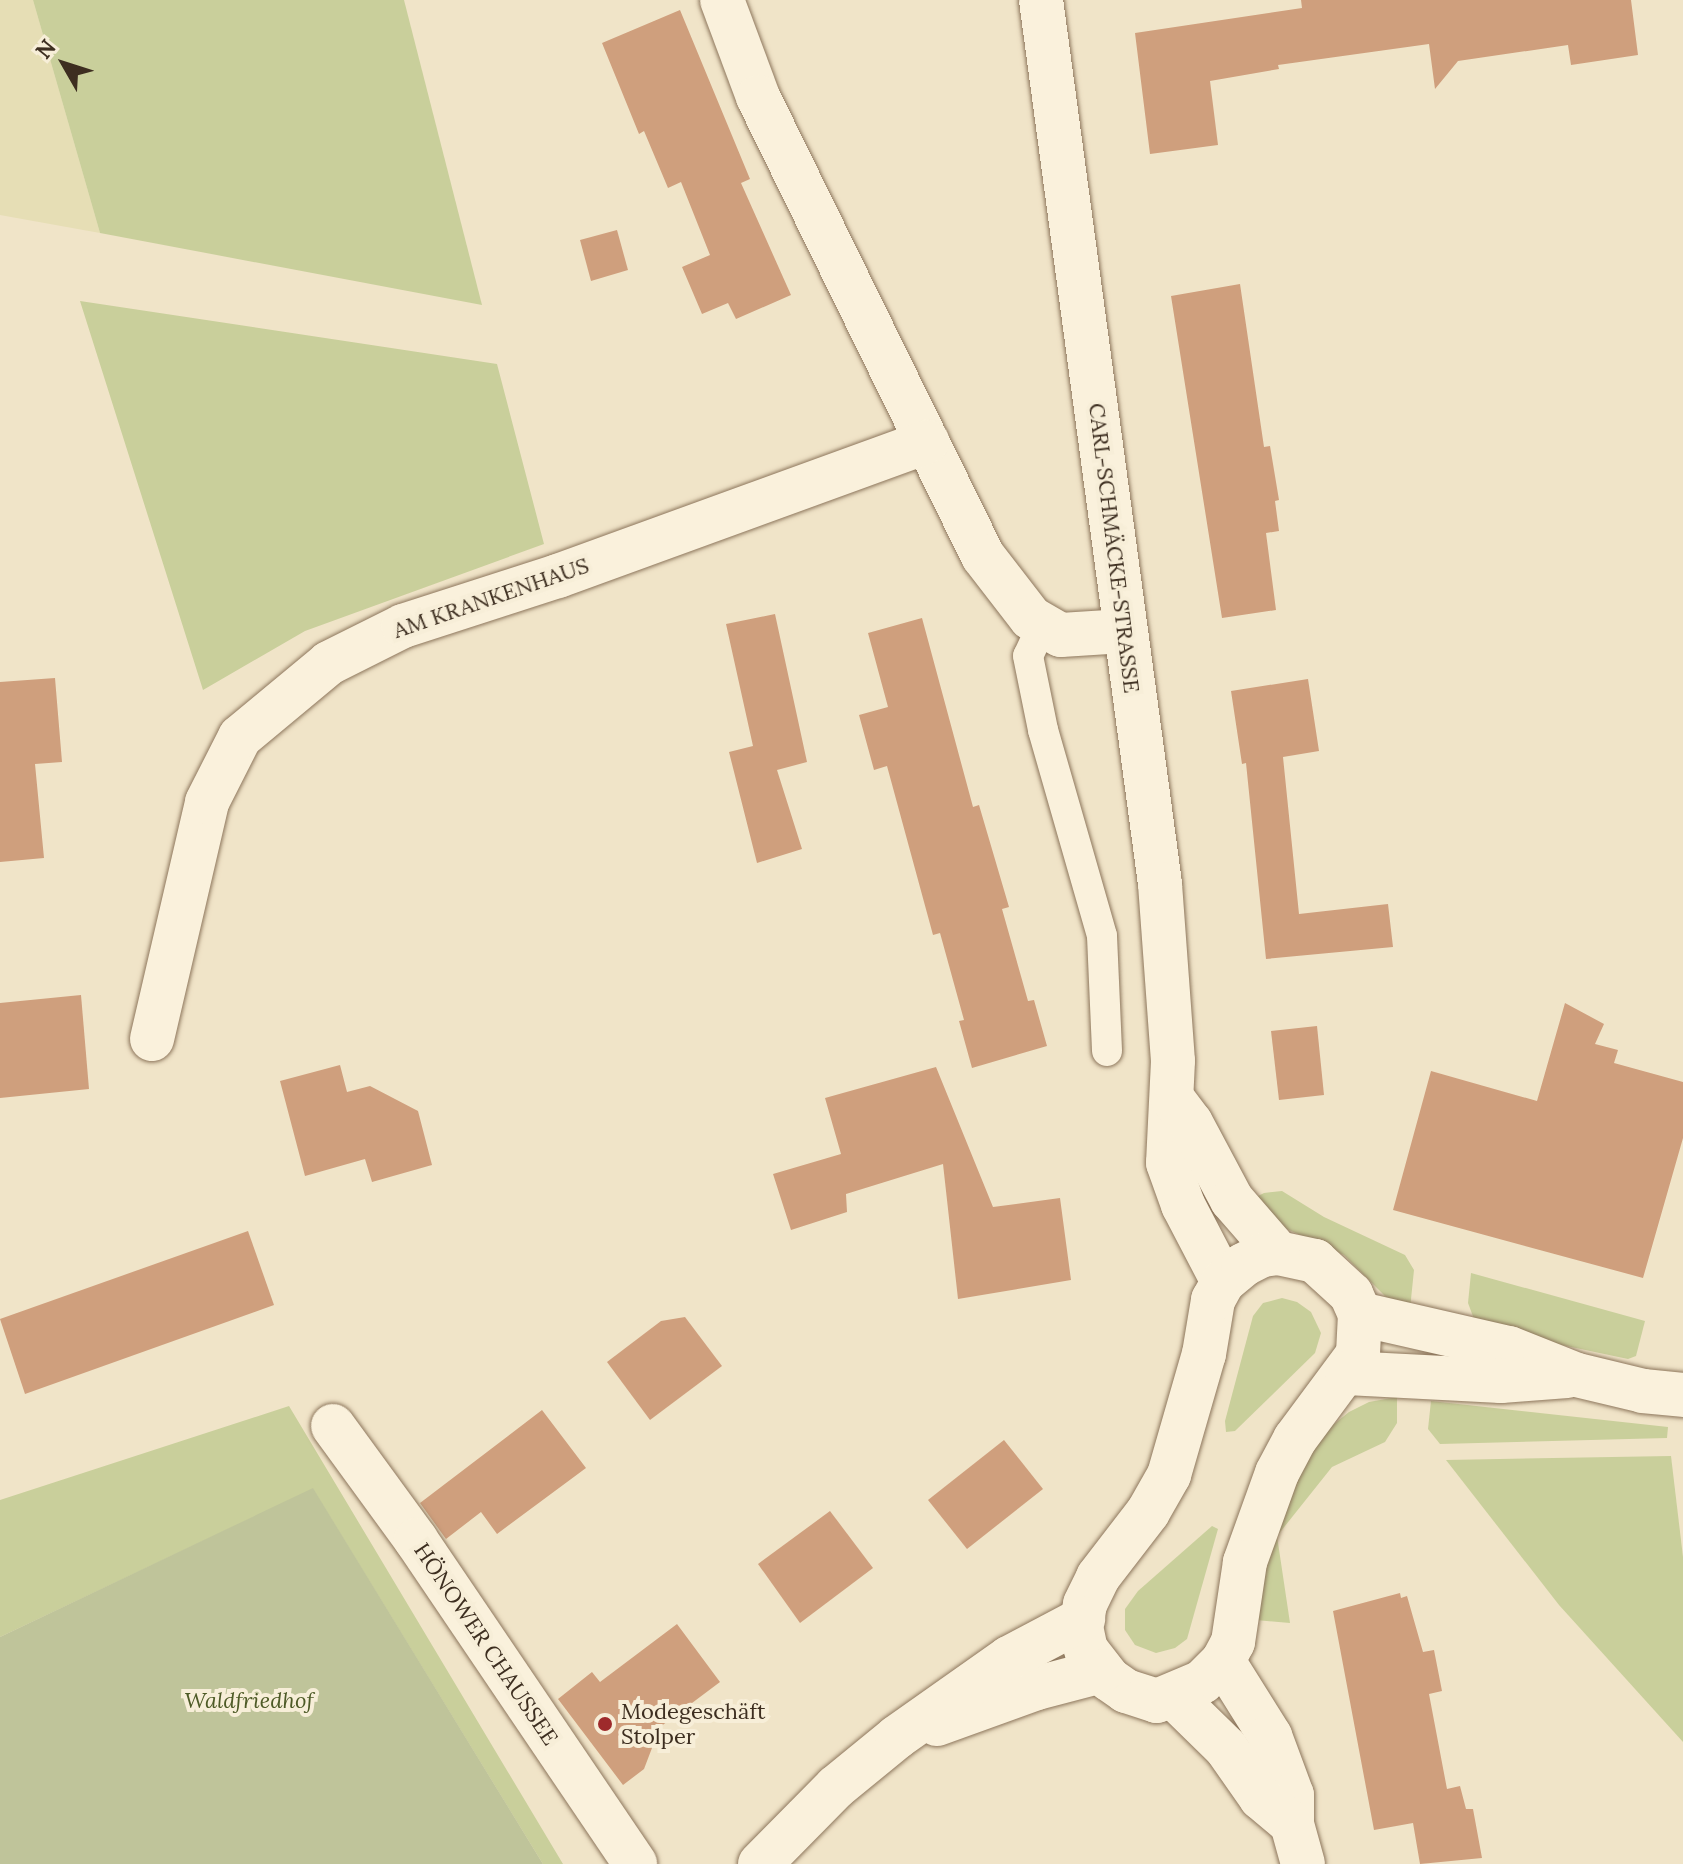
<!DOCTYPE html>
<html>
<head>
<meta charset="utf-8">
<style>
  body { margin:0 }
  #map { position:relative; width:1683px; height:1864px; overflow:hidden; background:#f0e4c8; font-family:Lora,serif }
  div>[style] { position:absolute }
  .farmland>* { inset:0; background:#e6deb5 }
  .green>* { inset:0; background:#c9cf9b }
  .cemetery>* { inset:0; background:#bfc49a }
  .building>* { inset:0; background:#cf9f7d }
  .roads { filter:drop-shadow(0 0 2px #8d765c) drop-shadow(0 0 2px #8d765c) }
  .lane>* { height:30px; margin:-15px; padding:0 15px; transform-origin:15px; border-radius:15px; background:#faf1dc }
  .street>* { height:44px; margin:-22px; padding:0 22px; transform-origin:22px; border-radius:22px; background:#faf1dc }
  .secondary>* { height:44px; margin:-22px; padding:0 22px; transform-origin:22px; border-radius:22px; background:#faf1dc }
  .dots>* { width:22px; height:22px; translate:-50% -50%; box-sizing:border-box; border:4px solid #f7eed8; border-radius:50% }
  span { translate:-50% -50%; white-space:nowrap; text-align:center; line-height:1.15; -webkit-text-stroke:8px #f7eed8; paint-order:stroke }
  .street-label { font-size:22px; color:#3d2e20 }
  .park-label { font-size:22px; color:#4d5a26; font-style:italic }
  .poi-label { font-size:22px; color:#3d2e20 }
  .left { translate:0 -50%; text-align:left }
  .north { position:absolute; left:24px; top:24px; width:80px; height:80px; -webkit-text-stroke:6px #f7eed8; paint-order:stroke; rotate:309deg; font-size:22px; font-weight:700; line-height:32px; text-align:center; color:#3d2e20 }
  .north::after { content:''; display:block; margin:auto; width:28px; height:36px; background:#3d2e20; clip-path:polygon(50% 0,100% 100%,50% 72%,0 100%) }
</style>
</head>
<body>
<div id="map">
  <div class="farmland">
    <i style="clip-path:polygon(0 0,33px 0,100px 233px,0 215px)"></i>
  </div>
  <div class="green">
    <i style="clip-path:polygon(33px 0,404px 0,482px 305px,100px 233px)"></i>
    <i style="clip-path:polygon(80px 301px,497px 364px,544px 544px,305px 631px,203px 690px)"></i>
    <i style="clip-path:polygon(1282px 1191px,1324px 1217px,1405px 1255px,1414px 1270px,1410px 1309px,1387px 1298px,1344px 1255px,1287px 1229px,1252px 1199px,1264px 1193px)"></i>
    <i style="clip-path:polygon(1471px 1273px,1645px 1321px,1636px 1356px,1628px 1359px,1477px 1327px,1468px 1303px)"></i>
    <i style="clip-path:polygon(1282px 1298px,1297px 1302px,1311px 1312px,1321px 1333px,1315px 1353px,1235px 1431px,1226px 1432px,1225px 1421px,1253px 1316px,1263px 1303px)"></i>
    <i style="clip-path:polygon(1397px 1397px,1397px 1423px,1385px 1442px,1332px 1467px,1277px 1536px,1290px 1623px,1256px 1620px,1262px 1579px,1298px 1472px,1328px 1429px,1349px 1412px,1369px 1402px)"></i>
    <i style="clip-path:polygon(1431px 1401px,1668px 1427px,1667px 1438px,1440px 1444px,1428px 1429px)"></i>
    <i style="clip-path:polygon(289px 1406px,563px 1864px,543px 1864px,313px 1489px,0 1637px,0 1500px)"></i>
    <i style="clip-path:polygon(1671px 1456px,1683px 1557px,1683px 1742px,1559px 1605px,1446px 1460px)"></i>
    <i style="clip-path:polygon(1212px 1526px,1218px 1529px,1187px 1639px,1175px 1648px,1156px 1653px,1135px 1645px,1125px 1630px,1125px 1609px,1138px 1591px)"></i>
  </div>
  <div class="cemetery">
    <i style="clip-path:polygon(313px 1488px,543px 1864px,0 1864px,0 1637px)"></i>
  </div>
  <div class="building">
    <i style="clip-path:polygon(1301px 0,1631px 0,1638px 55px,1571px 65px,1568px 45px,1458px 61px,1435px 89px,1429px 44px,1278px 65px,1279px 69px,1210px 81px,1218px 145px,1150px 154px,1135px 33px,1302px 8px)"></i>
    <i style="clip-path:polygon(680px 10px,750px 179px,741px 183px,791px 295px,736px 319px,728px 303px,702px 314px,682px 267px,710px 255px,681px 182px,668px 188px,644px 131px,639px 134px,602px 43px)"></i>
    <i style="clip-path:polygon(617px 230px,628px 270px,591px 281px,580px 240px)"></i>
    <i style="clip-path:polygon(1240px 284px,1264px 447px,1270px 446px,1279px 500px,1275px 501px,1279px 531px,1266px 533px,1276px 610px,1222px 618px,1171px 296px)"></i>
    <i style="clip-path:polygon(775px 614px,807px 762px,777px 770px,802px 849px,757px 863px,729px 752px,753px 746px,726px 624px)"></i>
    <i style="clip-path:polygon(922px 618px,973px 807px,979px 805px,1009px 907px,1002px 909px,1028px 1001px,1034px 1000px,1047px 1046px,972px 1068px,959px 1021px,964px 1020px,940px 933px,933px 935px,887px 766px,874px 770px,859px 715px,888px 707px,868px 633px)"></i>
    <i style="clip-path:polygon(55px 678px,62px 762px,35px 764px,44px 858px,0 862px,0 682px)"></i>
    <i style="clip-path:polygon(1308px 679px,1319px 751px,1283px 757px,1299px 914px,1388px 904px,1393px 947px,1266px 959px,1246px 763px,1242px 764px,1231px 691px)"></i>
    <i style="clip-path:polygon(81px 995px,89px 1089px,0 1098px,0 1003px)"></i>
    <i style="clip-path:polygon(1565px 1003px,1604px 1024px,1595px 1044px,1618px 1050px,1614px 1063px,1683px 1082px,1683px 1138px,1643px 1278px,1393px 1210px,1431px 1071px,1537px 1101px)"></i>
    <i style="clip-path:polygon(1317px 1026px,1324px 1095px,1279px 1100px,1271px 1031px)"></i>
    <i style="clip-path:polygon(340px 1065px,347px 1092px,370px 1086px,418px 1111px,432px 1165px,372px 1182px,365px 1159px,305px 1176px,280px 1081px)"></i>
    <i style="clip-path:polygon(936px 1067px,993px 1207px,1060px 1198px,1071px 1280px,958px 1299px,943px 1164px,846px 1194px,847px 1212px,791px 1230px,773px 1174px,841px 1154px,825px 1098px)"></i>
    <i style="clip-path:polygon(248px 1231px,274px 1305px,25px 1394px,0 1319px)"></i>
    <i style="clip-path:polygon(685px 1317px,722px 1366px,650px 1420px,607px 1362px,661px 1321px)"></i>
    <i style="clip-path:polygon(542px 1410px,586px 1468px,497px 1534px,481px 1512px,446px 1539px,420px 1503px)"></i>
    <i style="clip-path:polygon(1004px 1440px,1043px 1489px,967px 1549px,928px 1500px)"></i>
    <i style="clip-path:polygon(830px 1511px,873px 1568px,800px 1623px,758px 1564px)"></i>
    <i style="clip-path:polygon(1400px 1593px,1401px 1598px,1407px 1596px,1423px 1652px,1434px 1650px,1442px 1691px,1429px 1694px,1447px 1789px,1460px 1786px,1466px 1809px,1473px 1809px,1482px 1858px,1420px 1864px,1413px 1823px,1374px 1830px,1333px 1611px)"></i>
    <i style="clip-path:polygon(677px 1624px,720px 1682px,660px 1727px,644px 1769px,623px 1785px,558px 1699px,592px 1672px,600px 1682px)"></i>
  </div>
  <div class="roads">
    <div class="lane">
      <i style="left:1043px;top:624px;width:35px;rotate:115deg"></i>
      <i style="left:1028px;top:656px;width:76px;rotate:78.5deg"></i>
      <i style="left:1043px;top:730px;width:214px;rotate:74deg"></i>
      <i style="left:1102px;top:936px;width:115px;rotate:87.5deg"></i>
    </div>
    <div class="street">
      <i style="left:722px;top:0;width:103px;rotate:69.6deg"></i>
      <i style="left:758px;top:97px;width:511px;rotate:63.89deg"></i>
      <i style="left:983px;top:556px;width:78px;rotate:52.3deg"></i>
      <i style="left:1031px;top:618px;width:34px;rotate:30deg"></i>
      <i style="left:1061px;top:635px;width:63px;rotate:-3.6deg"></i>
      <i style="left:152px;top:1039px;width:243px;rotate:-76.9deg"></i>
      <i style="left:207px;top:802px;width:73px;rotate:-63.1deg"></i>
      <i style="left:240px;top:737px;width:116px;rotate:-39.7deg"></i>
      <i style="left:329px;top:663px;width:83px;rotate:-26.6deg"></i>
      <i style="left:403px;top:626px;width:163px;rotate:-17.9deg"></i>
      <i style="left:558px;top:576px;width:393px;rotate:-20deg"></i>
      <i style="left:333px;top:1426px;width:141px;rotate:53.9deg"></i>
      <i style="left:416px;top:1540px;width:391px;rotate:55.9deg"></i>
    </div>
    <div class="secondary">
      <i style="left:1041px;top:0;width:892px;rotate:82.33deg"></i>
      <i style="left:1160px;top:884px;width:177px;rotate:85.8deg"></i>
      <i style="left:1173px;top:1061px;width:102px;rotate:92.8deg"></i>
      <i style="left:1168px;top:1163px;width:45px;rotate:70.3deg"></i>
      <i style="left:1183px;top:1205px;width:87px;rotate:62.5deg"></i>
      <i style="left:1172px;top:1098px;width:31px;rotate:53deg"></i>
      <i style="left:1191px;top:1123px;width:87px;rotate:62deg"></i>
      <i style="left:1232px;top:1200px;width:70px;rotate:49deg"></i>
      <i style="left:1278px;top:1253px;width:38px;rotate:12deg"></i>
      <i style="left:1315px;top:1261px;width:49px;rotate:42.5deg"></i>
      <i style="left:1351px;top:1294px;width:22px;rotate:66deg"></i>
      <i style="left:1360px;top:1314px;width:40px;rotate:92.9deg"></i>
      <i style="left:1358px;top:1354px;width:106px;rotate:126.5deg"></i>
      <i style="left:1295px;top:1439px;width:38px;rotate:118deg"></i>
      <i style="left:1277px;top:1473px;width:95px;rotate:109.8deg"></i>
      <i style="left:1245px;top:1562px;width:81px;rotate:98.5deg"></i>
      <i style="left:1233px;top:1642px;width:21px;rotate:118deg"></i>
      <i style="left:1223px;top:1661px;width:30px;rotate:135deg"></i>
      <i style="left:1202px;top:1682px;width:49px;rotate:157.1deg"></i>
      <i style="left:1157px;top:1701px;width:33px;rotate:-162deg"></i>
      <i style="left:1126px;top:1691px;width:21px;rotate:-145deg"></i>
      <i style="left:1109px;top:1679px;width:37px;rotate:-128deg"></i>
      <i style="left:1086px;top:1650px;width:24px;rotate:-102deg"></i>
      <i style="left:1081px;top:1627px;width:23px;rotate:-80deg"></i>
      <i style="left:1085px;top:1604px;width:30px;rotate:-64deg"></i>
      <i style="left:1098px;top:1577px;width:82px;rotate:-52.4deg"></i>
      <i style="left:1148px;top:1512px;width:43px;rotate:-60.4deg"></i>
      <i style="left:1169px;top:1475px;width:126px;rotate:-73.9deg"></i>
      <i style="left:1204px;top:1354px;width:55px;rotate:-80.5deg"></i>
      <i style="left:1213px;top:1300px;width:21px;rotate:-61deg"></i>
      <i style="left:1223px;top:1282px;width:26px;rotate:-40deg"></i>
      <i style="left:1243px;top:1265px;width:22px;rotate:-27deg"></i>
      <i style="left:1263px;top:1255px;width:15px;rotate:-8deg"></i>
      <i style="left:1360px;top:1314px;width:153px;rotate:12.9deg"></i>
      <i style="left:1509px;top:1348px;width:73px;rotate:21.7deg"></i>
      <i style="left:1577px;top:1375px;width:68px;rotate:13.6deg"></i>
      <i style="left:1643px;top:1391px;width:40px;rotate:5.7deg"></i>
      <i style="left:1347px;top:1373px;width:154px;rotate:3deg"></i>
      <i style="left:1501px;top:1381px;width:66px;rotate:-4.3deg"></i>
      <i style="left:1223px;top:1661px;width:89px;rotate:57.9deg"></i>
      <i style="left:1270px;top:1736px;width:63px;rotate:69.6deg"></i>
      <i style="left:1292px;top:1795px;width:29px;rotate:90deg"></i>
      <i style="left:1292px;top:1824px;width:41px;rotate:74.6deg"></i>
      <i style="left:1174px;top:1697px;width:73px;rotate:44.4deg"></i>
      <i style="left:1226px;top:1748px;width:61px;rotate:55deg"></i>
      <i style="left:1261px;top:1798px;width:40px;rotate:40deg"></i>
      <i style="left:937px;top:1724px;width:106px;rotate:-19.8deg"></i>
      <i style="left:1037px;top:1688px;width:67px;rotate:-14.7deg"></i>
      <i style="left:760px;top:1864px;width:108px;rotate:-45.4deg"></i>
      <i style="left:836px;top:1787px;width:79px;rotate:-39.3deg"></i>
      <i style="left:897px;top:1737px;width:137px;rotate:-35.2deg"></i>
      <i style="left:1009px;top:1658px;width:84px;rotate:-27.8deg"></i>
    </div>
  </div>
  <div class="dots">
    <i style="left:605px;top:1724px;background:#9e2a2b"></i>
  </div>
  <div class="street-label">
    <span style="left:1114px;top:548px;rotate:83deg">CARL-SCHMÄCKE-STRASSE</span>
    <span style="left:491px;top:598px;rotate:-19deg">AM KRANKENHAUS</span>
    <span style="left:486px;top:1644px;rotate:56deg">HÖNOWER CHAUSSEE</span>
  </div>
  <div class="park-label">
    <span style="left:249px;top:1701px">Waldfriedhof</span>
  </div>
  <div class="poi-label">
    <span class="left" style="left:621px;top:1724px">Modegeschäft<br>Stolper</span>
  </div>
  <div class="north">N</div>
</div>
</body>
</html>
